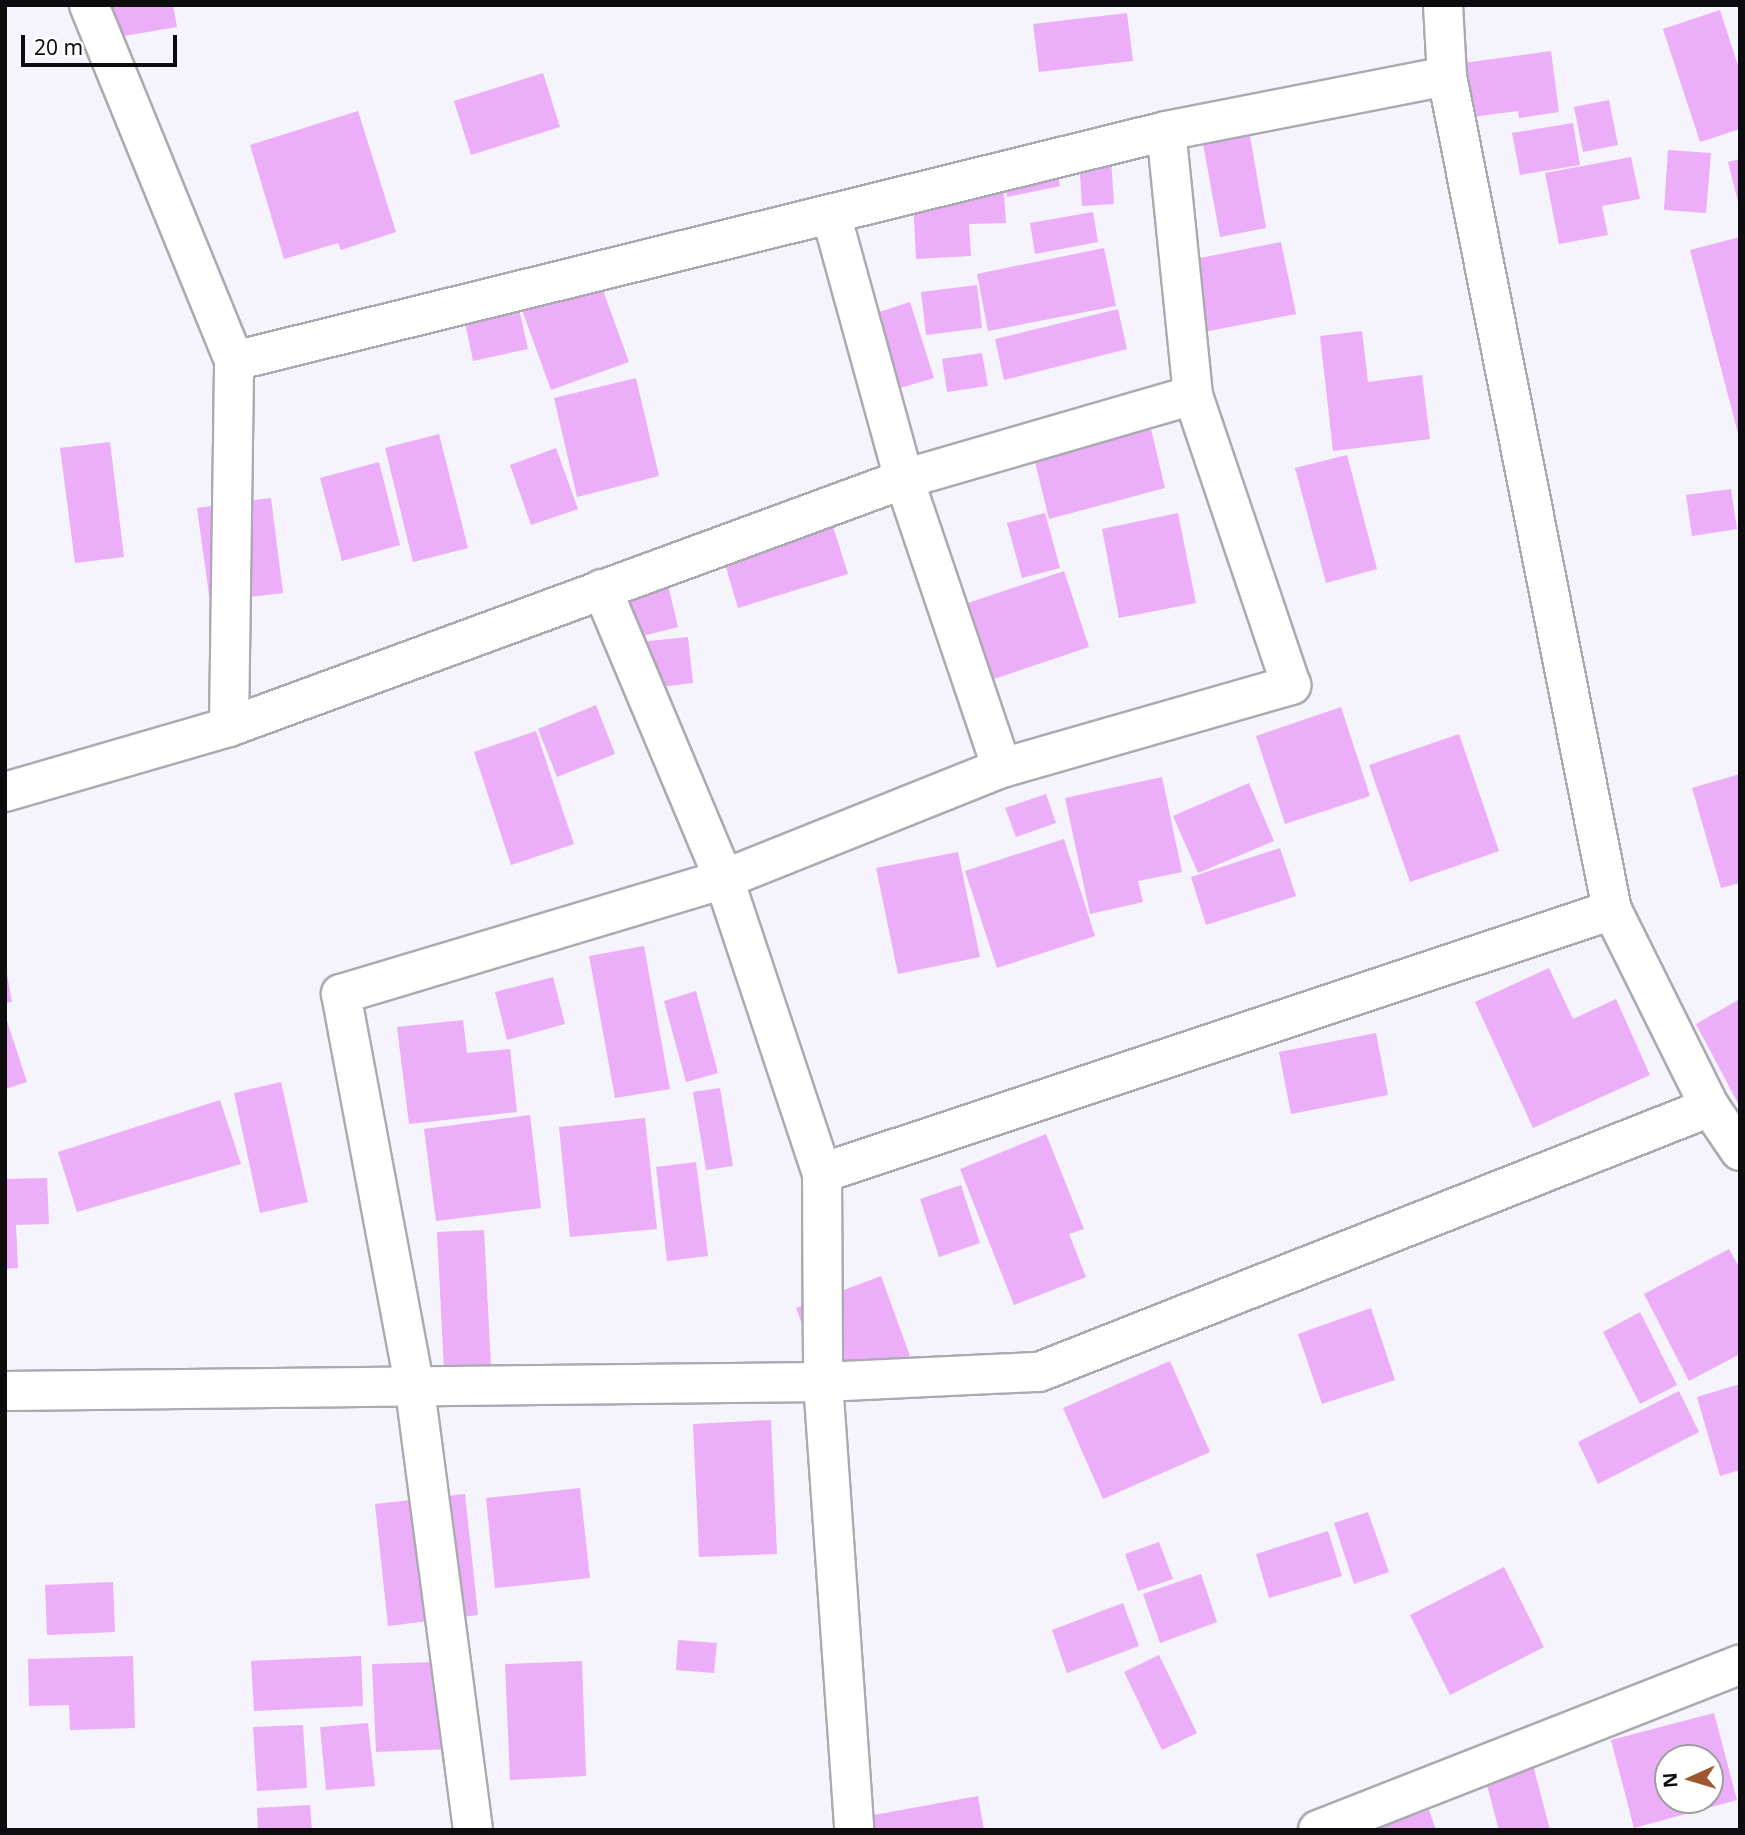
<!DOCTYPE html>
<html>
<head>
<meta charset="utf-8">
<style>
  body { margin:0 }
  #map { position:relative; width:1745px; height:1835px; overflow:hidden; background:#f5f3fb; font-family:"Noto Sans",sans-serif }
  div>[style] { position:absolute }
  .building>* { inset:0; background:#ecaef8 }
  .roads { filter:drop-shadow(2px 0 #acaab1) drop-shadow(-2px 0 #acaab1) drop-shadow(0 2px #acaab1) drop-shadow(0 -2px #acaab1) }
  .minor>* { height:38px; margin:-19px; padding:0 19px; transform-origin:19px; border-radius:19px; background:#fff }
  span { translate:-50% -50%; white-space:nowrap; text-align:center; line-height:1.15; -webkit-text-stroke:6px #fff; paint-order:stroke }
  .frame { position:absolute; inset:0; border:7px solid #0d0c0f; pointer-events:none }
  .north { position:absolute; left:1654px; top:1744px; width:70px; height:70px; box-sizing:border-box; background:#fff; border:2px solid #9e9e9f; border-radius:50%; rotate:266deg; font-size:19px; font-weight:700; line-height:28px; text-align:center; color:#0d0c0f }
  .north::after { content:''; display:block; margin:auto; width:24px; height:32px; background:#9e572e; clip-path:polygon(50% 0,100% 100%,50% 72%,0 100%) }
  .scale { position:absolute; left:21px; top:35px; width:156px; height:32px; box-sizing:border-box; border:4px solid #0d0c0f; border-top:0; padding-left:9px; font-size:21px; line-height:24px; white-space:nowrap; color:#0d0c0f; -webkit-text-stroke:5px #fff; paint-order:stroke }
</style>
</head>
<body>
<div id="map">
  <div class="building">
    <div style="clip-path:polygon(100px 5px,173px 5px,177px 27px,106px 39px)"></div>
    <div style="clip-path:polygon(1720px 10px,1740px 72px,1740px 129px,1700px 142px,1663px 29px)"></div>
    <div style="clip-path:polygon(1127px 13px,1133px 61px,1039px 72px,1033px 24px)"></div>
    <div style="clip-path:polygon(1551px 51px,1559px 112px,1519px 118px,1518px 111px,1449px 120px,1441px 66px)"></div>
    <div style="clip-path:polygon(543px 73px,560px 127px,471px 155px,454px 101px)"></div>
    <div style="clip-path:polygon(1609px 100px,1618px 145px,1583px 152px,1574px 107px)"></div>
    <div style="clip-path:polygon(358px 111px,396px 232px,341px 250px,338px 243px,284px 259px,250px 145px)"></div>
    <div style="clip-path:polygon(1247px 119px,1266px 228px,1220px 237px,1200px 127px)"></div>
    <div style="clip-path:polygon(1573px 123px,1580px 165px,1520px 175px,1512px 133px)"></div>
    <div style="clip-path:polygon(1051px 140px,1060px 186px,1007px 197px,998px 150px)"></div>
    <div style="clip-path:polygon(1668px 150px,1711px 153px,1706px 213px,1664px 210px)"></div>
    <div style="clip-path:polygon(1631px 157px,1640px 199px,1602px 206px,1608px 235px,1559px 244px,1545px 173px)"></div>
    <div style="clip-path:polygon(1111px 158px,1114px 204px,1082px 206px,1079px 160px)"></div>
    <div style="clip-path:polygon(1740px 159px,1740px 205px,1739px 205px,1728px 162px)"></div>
    <div style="clip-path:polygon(1003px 179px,1006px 223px,969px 224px,971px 256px,916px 259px,912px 182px)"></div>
    <div style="clip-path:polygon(1093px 212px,1098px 242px,1035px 254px,1030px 223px)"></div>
    <div style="clip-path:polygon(1740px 237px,1740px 437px,1739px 437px,1690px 250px)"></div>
    <div style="clip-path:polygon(1281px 242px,1296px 314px,1188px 335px,1175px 263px)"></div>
    <div style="clip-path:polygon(1104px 248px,1116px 306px,988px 331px,977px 274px)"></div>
    <div style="clip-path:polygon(597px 274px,629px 362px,551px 390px,519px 302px)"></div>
    <div style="clip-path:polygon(977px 285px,982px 328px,926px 335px,921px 292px)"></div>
    <div style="clip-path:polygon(910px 302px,934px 378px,887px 392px,864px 317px)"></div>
    <div style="clip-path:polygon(519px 309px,528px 349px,473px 361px,465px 322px)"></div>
    <div style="clip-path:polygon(1118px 309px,1127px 349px,1004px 380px,995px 339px)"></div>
    <div style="clip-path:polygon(1362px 331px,1368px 382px,1422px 375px,1430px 439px,1333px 451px,1320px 336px)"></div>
    <div style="clip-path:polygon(982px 353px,988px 386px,947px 392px,942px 359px)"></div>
    <div style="clip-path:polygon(636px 378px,659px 476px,577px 497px,554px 398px)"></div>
    <div style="clip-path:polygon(1151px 429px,1165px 488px,1049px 519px,1034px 458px)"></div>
    <div style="clip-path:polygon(439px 434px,468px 548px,413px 562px,385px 448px)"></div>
    <div style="clip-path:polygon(110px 442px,124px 557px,75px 563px,60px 448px)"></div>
    <div style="clip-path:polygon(556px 448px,578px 509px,531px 525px,510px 465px)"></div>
    <div style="clip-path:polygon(1347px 455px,1377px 569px,1326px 583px,1295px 468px)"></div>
    <div style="clip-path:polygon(379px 462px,400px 545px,342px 561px,320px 478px)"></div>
    <div style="clip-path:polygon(1731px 489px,1737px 529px,1692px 536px,1686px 495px)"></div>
    <div style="clip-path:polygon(271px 498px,283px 593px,210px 602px,197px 508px)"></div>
    <div style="clip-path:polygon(1045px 513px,1060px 568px,1022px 578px,1007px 523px)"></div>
    <div style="clip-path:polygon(1178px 513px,1196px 603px,1119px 618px,1102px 529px)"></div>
    <div style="clip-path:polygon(831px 520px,848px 574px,738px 608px,722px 554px)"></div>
    <div style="clip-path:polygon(663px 564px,678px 627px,631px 639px,615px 576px)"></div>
    <div style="clip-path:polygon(1064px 571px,1089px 647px,982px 683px,956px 607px)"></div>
    <div style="clip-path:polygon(688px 637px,693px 683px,634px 690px,629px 643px)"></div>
    <div style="clip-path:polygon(596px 705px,615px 754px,557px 777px,538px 729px)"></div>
    <div style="clip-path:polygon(1341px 707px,1370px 796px,1285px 824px,1256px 736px)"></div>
    <div style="clip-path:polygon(536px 731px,574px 844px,511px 865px,474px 752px)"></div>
    <div style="clip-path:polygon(1459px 734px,1499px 851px,1410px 882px,1369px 765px)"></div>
    <div style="clip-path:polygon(1740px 774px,1740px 883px,1721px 888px,1692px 788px)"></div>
    <div style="clip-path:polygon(1162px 777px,1182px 872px,1138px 881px,1143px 902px,1090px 914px,1065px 798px)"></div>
    <div style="clip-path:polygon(1249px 783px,1274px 841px,1198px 873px,1173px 816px)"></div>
    <div style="clip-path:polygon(1046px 794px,1056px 823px,1016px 837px,1005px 808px)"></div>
    <div style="clip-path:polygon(1064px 839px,1095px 936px,997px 968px,965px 871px)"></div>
    <div style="clip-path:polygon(1280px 848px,1296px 896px,1206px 925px,1191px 877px)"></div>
    <div style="clip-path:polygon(958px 852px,980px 957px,898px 974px,876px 868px)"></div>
    <div style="clip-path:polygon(644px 946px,670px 1089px,615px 1098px,589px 956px)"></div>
    <div style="clip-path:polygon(5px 963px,12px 1002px,5px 1003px)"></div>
    <div style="clip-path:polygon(1549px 968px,1573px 1019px,1616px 999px,1650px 1075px,1533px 1128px,1475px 1002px)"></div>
    <div style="clip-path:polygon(553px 977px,565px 1024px,507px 1040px,495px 992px)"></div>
    <div style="clip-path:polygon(696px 991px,718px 1073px,686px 1082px,664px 1001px)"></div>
    <div style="clip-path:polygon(1740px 999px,1740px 1107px,1696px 1024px)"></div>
    <div style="clip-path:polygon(5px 1015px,27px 1082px,5px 1089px)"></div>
    <div style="clip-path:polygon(463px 1020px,467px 1053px,510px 1049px,517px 1112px,409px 1124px,397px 1027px)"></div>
    <div style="clip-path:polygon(1376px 1033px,1388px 1095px,1291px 1114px,1279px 1052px)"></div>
    <div style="clip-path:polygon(281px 1082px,308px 1202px,260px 1213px,234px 1093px)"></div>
    <div style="clip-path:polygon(720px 1088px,733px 1166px,706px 1170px,693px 1092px)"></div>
    <div style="clip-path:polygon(220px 1100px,241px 1164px,77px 1212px,58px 1152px)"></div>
    <div style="clip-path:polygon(530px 1115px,541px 1208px,436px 1221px,424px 1129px)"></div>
    <div style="clip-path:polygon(645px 1118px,657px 1229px,570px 1237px,559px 1127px)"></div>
    <div style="clip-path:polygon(1046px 1134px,1084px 1229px,1069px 1234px,1086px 1277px,1014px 1305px,960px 1169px)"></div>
    <div style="clip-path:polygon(696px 1162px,708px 1256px,667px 1261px,656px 1167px)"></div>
    <div style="clip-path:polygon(47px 1178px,49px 1224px,16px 1225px,18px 1268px,5px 1269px,5px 1179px)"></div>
    <div style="clip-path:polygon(961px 1185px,980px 1243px,939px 1257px,920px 1199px)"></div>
    <div style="clip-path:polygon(484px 1230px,491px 1367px,444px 1370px,437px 1232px)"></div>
    <div style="clip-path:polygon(1729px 1249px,1740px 1269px,1740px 1354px,1689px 1381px,1644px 1294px)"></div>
    <div style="clip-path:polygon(881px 1276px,910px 1356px,826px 1388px,796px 1308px)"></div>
    <div style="clip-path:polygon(1371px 1308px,1395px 1380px,1322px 1404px,1298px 1334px)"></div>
    <div style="clip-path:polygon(1640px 1312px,1677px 1385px,1640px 1404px,1603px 1332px)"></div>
    <div style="clip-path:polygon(1170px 1361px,1210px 1452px,1103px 1499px,1063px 1408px)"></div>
    <div style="clip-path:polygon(1740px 1384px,1740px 1470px,1720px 1476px,1697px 1397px)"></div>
    <div style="clip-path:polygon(1679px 1391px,1699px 1432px,1598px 1484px,1578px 1442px)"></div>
    <div style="clip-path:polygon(771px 1420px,777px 1554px,699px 1557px,693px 1424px)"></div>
    <div style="clip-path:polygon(580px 1488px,590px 1578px,495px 1588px,486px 1498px)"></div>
    <div style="clip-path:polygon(465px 1494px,478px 1615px,388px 1626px,375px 1504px)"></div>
    <div style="clip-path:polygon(1368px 1512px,1389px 1572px,1354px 1584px,1334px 1523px)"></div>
    <div style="clip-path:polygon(1328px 1531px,1342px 1576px,1269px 1598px,1256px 1554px)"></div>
    <div style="clip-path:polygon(1159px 1542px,1173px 1579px,1138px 1591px,1125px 1554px)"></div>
    <div style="clip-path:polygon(1504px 1567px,1544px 1647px,1450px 1695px,1410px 1615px)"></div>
    <div style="clip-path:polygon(1201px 1574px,1217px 1622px,1160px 1643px,1143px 1594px)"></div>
    <div style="clip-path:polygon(113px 1582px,115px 1632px,47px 1635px,45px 1585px)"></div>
    <div style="clip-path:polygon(1123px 1603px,1139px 1646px,1067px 1673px,1052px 1630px)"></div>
    <div style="clip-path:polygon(678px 1640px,717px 1643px,714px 1673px,676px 1670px)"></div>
    <div style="clip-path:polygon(1159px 1655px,1197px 1733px,1162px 1750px,1124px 1672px)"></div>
    <div style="clip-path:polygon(133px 1656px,135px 1728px,70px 1730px,69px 1705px,29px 1706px,28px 1659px)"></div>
    <div style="clip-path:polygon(361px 1656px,363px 1706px,254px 1711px,251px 1661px)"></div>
    <div style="clip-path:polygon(472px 1661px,475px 1748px,376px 1752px,372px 1664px)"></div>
    <div style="clip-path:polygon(582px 1661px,586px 1776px,510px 1780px,505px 1664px)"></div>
    <div style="clip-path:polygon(evenodd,1714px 1713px,1737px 1800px,1634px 1828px,1611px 1740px,1714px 1713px,1668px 1758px,1710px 1758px,1710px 1800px,1668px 1800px,1668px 1758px)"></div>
    <div style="clip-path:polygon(368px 1723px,375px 1786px,326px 1790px,320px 1727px)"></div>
    <div style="clip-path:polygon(303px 1725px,307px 1788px,257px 1791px,253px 1727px)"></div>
    <div style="clip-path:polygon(1533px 1765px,1550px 1830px,1499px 1830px,1485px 1778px)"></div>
    <div style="clip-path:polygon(978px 1796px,984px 1830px,854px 1830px,852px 1819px)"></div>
    <div style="clip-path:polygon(310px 1805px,312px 1830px,258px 1830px,257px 1808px)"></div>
    <div style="clip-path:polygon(1429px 1810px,1436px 1830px,1375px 1830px,1375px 1829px)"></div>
  </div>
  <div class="roads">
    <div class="minor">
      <div style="left:89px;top:5px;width:384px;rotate:67.8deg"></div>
      <div style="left:1443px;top:5px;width:71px;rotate:86.8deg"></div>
      <div style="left:1447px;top:76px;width:850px;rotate:78.81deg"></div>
      <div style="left:1612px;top:910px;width:220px;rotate:63.6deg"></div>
      <div style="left:1710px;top:1107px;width:53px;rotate:55.7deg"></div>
      <div style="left:831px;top:214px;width:275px;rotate:74.6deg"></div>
      <div style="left:904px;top:479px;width:305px;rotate:71.3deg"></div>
      <div style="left:602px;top:589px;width:315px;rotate:67.2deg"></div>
      <div style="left:724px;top:879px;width:310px;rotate:71.6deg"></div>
      <div style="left:822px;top:1173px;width:209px;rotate:89.7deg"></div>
      <div style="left:823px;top:1382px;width:449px;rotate:86deg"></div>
      <div style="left:229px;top:727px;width:366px;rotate:-89.2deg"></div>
      <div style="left:234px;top:361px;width:960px;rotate:-13.86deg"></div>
      <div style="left:1166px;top:131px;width:286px;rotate:-11.1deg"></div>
      <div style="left:5px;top:792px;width:233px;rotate:-16.2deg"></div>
      <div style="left:229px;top:727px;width:719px;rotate:-20.17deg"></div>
      <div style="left:904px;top:479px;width:301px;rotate:-16.2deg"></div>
      <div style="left:822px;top:1173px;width:833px;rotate:-18.41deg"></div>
      <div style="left:5px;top:1391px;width:818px;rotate:-0.63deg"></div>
      <div style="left:823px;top:1382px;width:216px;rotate:-2.7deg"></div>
      <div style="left:1039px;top:1372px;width:721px;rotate:-21.55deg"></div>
      <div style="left:473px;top:1830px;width:445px;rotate:-97.5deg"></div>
      <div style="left:415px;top:1389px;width:402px;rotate:-100.6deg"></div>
      <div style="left:341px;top:994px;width:400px;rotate:-16.7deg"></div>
      <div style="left:724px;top:879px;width:299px;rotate:-21.8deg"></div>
      <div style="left:1002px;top:768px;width:301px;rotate:-16deg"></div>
      <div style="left:1291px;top:685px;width:306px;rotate:-108.7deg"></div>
      <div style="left:1193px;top:395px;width:265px;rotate:-95.8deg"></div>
      <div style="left:1318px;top:1830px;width:453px;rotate:-21.4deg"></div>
    </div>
  </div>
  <div class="frame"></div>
  <div class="north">N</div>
  <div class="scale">20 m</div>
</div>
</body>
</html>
